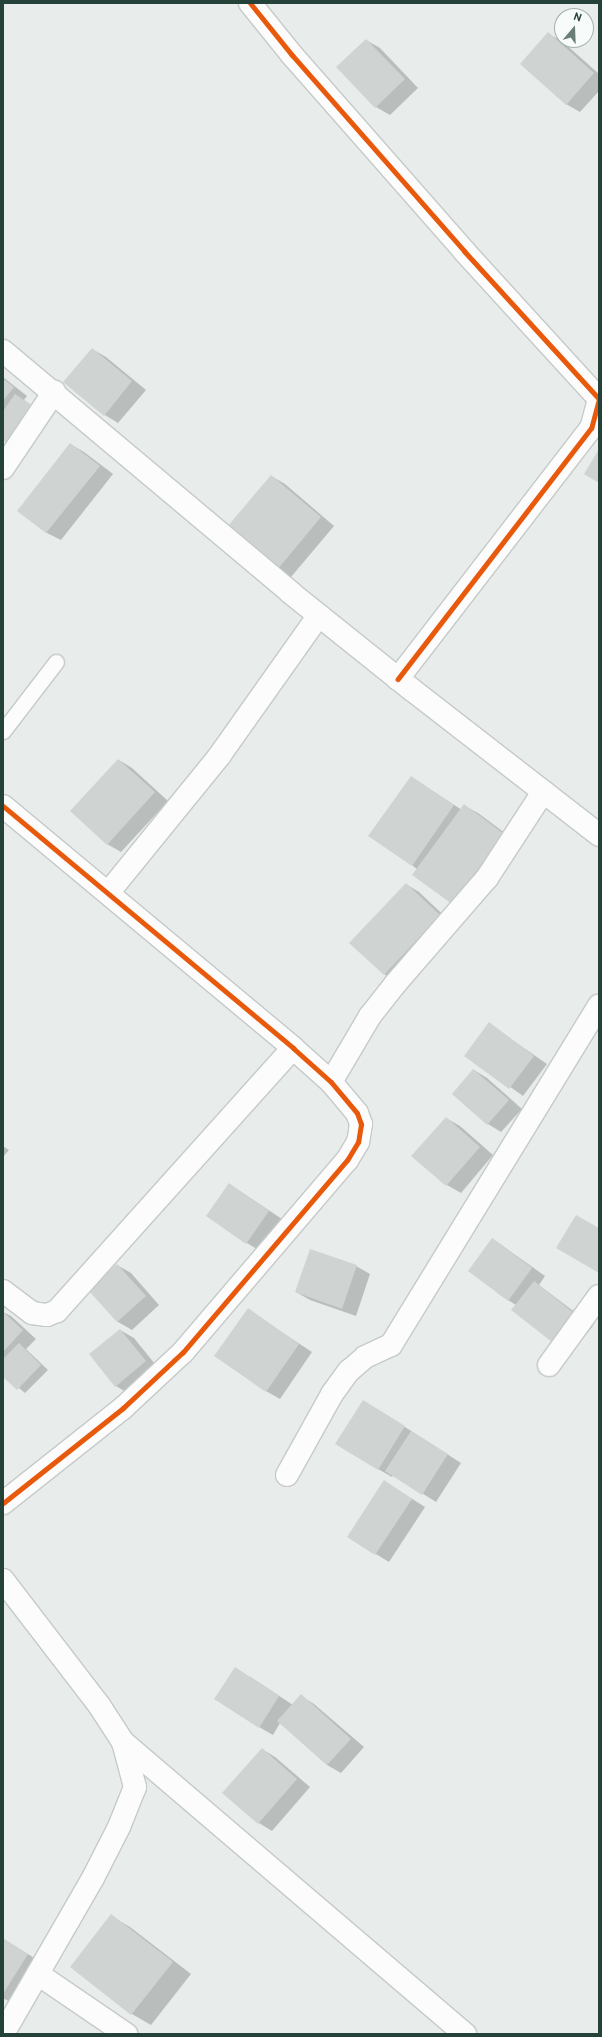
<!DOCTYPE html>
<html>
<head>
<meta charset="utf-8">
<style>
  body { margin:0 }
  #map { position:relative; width:602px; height:2037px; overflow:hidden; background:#e8edeb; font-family:Overpass,sans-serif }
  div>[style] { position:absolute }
  .shadow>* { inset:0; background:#0003 }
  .building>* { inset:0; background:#cfd4d2 }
  .roads { filter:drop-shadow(1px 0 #c5cac8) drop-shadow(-1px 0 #c5cac8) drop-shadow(0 1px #c5cac8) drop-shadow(0 -1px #c5cac8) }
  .service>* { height:15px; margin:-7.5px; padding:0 7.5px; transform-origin:7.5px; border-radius:7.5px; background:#fcfcfc }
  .minor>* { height:22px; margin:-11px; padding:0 11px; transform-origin:11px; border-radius:11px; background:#fcfcfc }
  .tertiary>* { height:22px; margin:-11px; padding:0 11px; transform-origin:11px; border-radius:11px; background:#fcfcfc }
  .cycleway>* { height:5px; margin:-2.5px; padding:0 2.5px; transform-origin:2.5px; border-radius:2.5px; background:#e8590c }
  span { translate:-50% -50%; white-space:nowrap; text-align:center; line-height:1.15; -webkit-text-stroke:4px #f7fbf9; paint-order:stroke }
  .frame { position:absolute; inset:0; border:4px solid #24423a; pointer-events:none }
  .north { position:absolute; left:554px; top:8px; width:40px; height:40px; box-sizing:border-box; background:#f7fbf9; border:1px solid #a3b1ad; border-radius:50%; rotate:19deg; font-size:11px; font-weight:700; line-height:16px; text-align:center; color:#24423a }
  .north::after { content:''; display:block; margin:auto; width:14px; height:18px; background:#697e78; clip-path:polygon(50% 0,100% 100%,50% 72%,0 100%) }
</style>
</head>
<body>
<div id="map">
  <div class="shadow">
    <div style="clip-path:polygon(548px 34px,562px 41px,599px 74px,599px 91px,580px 112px,566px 104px)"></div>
    <div style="clip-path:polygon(366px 40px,380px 48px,418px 88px,390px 115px,376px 107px)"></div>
    <div style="clip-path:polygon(92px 349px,106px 357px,146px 390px,118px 423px,105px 415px)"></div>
    <div style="clip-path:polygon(3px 377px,27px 396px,24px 400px,42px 413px,3px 439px)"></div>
    <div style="clip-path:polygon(70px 444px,84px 452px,113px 474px,61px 540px,47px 533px,18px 511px)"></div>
    <div style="clip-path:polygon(271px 476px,285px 484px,334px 526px,291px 577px,278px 569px)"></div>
    <div style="clip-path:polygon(119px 760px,132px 768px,168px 801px,121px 852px,107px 844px)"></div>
    <div style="clip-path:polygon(411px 777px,462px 810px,465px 806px,478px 813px,517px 842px,466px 911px,412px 865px)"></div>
    <div style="clip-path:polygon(406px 884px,419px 892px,453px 924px,398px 982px,384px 974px)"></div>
    <div style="clip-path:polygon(489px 1024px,547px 1064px,523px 1096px,466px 1055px)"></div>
    <div style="clip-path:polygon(474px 1070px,487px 1078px,522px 1109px,501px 1132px,488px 1124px,453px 1094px)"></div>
    <div style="clip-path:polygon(446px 1118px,460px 1126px,493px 1155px,461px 1193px,447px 1185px,413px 1156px)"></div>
    <div style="clip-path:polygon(3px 1146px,9px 1150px,3px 1157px)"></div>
    <div style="clip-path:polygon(229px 1184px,282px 1219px,260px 1251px,247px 1243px)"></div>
    <div style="clip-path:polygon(493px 1239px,545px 1276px,539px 1285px,593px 1326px,571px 1353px,557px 1346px,516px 1305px,508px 1300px)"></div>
    <div style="clip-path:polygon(117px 1265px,131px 1273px,159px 1305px,132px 1330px,118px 1322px,89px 1290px)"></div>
    <div style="clip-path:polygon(356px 1266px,370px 1274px,356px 1316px,310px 1300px,296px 1292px)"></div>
    <div style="clip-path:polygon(248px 1310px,312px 1352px,280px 1399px,266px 1391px)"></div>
    <div style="clip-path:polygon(3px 1312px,11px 1316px,36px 1339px,26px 1349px,48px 1370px,25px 1393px,3px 1375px)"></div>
    <div style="clip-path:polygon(120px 1330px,134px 1338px,159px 1369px,129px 1394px,116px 1386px)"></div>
    <div style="clip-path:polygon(377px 1409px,461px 1463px,436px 1502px,393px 1475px,392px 1477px,378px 1469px)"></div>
    <div style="clip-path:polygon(398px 1490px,425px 1507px,389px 1562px,348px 1537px)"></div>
    <div style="clip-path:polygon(249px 1676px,293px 1705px,301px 1696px,314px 1704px,364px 1747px,341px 1773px,327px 1765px,280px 1723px,273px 1735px,259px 1727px)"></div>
    <div style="clip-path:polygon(262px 1749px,275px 1757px,310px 1787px,272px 1831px,259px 1823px,224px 1792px)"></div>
    <div style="clip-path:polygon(111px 1916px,130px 1927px,191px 1974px,151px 2025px,132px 2014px,71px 1967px)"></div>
    <div style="clip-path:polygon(3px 1939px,41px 1962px,15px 2005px,3px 1998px)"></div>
  </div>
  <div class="building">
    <div style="clip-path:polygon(548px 32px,594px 73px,566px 105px,520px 64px)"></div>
    <div style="clip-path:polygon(366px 39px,405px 79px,375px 108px,336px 67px)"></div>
    <div style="clip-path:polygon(92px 348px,132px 381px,104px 416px,63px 382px)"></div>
    <div style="clip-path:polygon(3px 379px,14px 387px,3px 401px)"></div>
    <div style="clip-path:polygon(15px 394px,36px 408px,10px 445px,3px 440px,3px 411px)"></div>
    <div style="clip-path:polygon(70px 443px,100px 466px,46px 533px,17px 511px)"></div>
    <div style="clip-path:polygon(599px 449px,599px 483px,584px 474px)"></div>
    <div style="clip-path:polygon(271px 475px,321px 517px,277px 570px,227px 527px)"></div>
    <div style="clip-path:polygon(118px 759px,155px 792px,107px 845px,70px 811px)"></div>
    <div style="clip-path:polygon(411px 776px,454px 805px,412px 866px,368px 836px)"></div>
    <div style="clip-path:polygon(464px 804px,504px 834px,452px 904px,412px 875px)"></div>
    <div style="clip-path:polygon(406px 883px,440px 915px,384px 975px,349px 943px)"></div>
    <div style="clip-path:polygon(489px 1022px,534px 1056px,509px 1089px,464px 1056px)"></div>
    <div style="clip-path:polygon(473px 1069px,509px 1100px,487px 1125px,452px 1094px)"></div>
    <div style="clip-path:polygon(446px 1117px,480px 1147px,446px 1186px,411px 1156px)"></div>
    <div style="clip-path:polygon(229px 1183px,269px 1211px,246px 1244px,206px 1216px)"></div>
    <div style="clip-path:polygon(576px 1215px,599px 1228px,599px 1273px,556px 1248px)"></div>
    <div style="clip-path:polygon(492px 1238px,532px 1268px,508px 1301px,468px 1271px)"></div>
    <div style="clip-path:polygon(310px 1249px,357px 1265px,342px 1309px,295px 1292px)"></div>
    <div style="clip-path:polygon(117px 1264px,146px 1296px,117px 1322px,88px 1290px)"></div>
    <div style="clip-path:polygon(534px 1281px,580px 1318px,557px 1346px,511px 1310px)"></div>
    <div style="clip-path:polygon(248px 1308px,299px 1344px,266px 1392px,214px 1356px)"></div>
    <div style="clip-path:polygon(3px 1312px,23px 1330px,3px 1352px)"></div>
    <div style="clip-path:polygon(120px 1329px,146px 1361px,115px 1387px,89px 1354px)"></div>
    <div style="clip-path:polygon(19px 1343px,41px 1365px,17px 1390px,3px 1377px,3px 1359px)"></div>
    <div style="clip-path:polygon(363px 1400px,405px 1426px,378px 1470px,335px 1444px)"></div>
    <div style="clip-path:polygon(411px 1431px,448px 1454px,422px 1495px,385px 1471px)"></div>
    <div style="clip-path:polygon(384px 1480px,412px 1499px,375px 1555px,347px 1537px)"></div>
    <div style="clip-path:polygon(235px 1667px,279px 1696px,259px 1728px,214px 1699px)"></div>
    <div style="clip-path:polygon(301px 1694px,351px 1739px,327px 1765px,277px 1721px)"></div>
    <div style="clip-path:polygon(262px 1748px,297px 1779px,258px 1824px,222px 1793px)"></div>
    <div style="clip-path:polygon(111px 1914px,173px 1962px,131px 2015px,70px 1967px)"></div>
    <div style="clip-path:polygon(3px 1938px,28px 1954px,3px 1994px)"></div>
  </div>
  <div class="roads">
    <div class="service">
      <div style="left:3px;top:731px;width:87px;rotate:-52.5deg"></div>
    </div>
    <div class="minor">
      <div style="left:250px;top:3px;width:67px;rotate:51.1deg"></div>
      <div style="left:292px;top:55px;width:261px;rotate:48.7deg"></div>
      <div style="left:464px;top:251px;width:200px;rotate:47.6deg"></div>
      <div style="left:599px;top:399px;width:30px;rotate:105deg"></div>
      <div style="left:591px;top:428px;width:317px;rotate:127.6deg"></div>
      <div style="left:3px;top:468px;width:92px;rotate:-56.1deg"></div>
      <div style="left:3px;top:806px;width:378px;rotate:39.8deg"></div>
      <div style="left:293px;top:1048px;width:51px;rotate:41.8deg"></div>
      <div style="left:331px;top:1082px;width:40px;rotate:50deg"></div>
      <div style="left:357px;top:1113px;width:12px;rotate:70deg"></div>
      <div style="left:361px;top:1124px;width:18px;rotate:99deg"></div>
      <div style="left:358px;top:1142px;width:21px;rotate:121deg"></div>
      <div style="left:347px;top:1160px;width:253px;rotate:130.5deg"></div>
      <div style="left:183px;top:1352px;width:82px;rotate:137deg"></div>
      <div style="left:123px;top:1408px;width:153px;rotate:141.6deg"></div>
      <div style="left:108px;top:893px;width:178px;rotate:-50.9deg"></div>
      <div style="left:220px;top:755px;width:171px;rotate:-54.7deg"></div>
      <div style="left:331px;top:1082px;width:77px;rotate:-59.4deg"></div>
      <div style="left:370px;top:1016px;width:42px;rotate:-51.8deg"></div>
      <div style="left:396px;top:983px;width:139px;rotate:-49.1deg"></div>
      <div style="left:487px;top:878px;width:103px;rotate:-56.9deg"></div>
      <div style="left:3px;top:1291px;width:36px;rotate:37deg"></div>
      <div style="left:32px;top:1313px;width:15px;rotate:8deg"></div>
      <div style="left:47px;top:1315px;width:11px;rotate:-22deg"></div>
      <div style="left:57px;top:1311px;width:353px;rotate:-48.1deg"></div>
      <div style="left:549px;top:1365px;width:85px;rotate:-54.1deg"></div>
      <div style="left:287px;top:1475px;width:93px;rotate:-60.9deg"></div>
      <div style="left:332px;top:1394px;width:29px;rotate:-54deg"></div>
      <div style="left:349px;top:1371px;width:21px;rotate:-41deg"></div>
      <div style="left:365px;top:1357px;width:29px;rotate:-25deg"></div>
      <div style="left:391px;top:1345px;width:398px;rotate:-58.5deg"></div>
      <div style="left:123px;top:1742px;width:450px;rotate:40.5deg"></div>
      <div style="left:38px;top:1974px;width:107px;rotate:34.3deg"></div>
    </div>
    <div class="tertiary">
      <div style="left:3px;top:351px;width:376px;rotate:40deg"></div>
      <div style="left:291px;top:593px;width:154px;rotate:38.7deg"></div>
      <div style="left:411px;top:689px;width:238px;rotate:37.8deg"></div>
      <div style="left:3px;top:1580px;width:158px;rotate:52.5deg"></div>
      <div style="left:99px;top:1705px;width:44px;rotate:57deg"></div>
      <div style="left:123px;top:1742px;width:47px;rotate:75.1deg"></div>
      <div style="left:135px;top:1787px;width:43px;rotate:111.8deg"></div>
      <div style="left:119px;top:1827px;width:57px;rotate:117deg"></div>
      <div style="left:93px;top:1878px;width:180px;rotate:120deg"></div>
    </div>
  </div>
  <div class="cycleway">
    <div style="left:250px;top:3px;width:67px;rotate:51.1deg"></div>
    <div style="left:292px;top:55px;width:261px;rotate:48.7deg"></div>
    <div style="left:464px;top:251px;width:200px;rotate:47.6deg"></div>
    <div style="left:599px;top:399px;width:30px;rotate:105deg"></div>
    <div style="left:591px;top:428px;width:317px;rotate:127.6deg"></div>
    <div style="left:3px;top:806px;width:378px;rotate:39.8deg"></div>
    <div style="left:293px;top:1048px;width:51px;rotate:41.8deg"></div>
    <div style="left:331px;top:1082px;width:40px;rotate:50deg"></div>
    <div style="left:357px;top:1113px;width:12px;rotate:70deg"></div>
    <div style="left:361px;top:1124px;width:18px;rotate:99deg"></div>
    <div style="left:358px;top:1142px;width:21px;rotate:121deg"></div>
    <div style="left:347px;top:1160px;width:253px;rotate:130.5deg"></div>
    <div style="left:183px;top:1352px;width:82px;rotate:137deg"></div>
    <div style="left:123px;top:1408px;width:153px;rotate:141.6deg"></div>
  </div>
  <div class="frame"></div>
  <div class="north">N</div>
</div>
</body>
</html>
